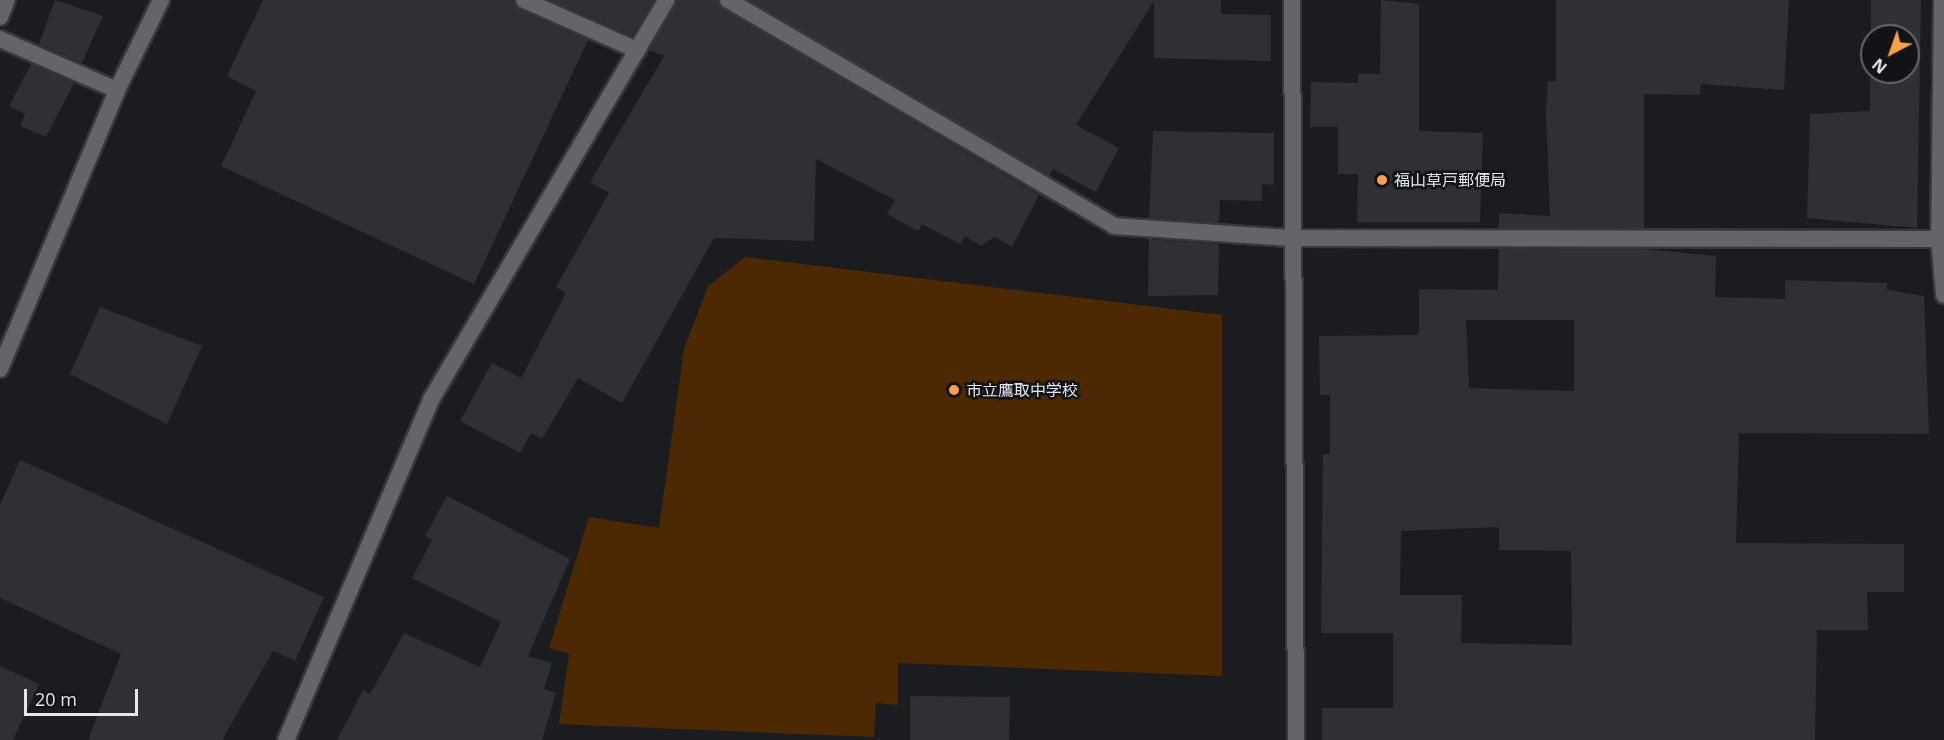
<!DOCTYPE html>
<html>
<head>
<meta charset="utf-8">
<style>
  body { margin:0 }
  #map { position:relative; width:1944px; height:740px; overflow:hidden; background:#1b1c20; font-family:"Open Sans","Noto Sans JP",sans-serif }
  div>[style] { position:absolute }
  .green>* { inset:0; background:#4c2902 }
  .building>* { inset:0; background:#2f3035 }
  .roads { filter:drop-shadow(2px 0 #37383b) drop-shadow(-2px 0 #37383b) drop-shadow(0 2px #37383b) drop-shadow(0 -2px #37383b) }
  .minor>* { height:16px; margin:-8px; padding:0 8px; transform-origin:8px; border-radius:8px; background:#646469 }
  .tertiary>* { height:16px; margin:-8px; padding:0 8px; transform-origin:8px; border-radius:8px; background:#646469 }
  .dots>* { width:16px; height:16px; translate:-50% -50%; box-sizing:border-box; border:3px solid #121317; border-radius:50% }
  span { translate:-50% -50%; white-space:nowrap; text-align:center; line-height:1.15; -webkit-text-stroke:5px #121317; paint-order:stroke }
  .poi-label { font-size:16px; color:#e5e6e9 }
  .left { translate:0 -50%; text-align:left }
  .north { position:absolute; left:1860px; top:24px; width:60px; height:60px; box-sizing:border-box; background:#121317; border:2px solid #66676b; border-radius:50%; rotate:221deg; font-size:16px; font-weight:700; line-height:24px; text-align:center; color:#e5e6e9 }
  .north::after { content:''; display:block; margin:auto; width:21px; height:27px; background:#f9a04c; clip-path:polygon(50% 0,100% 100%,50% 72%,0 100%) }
  .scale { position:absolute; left:24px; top:689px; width:114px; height:27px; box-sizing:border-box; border:3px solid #e5e6e9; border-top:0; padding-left:8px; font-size:18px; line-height:21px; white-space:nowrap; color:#e5e6e9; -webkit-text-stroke:4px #121317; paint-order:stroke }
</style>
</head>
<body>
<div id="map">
  <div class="green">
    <div style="clip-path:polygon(745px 257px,1222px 315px,1222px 676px,898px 663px,898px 705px,876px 703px,874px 737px,559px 724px,569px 654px,549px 648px,589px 517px,659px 528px,684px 349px,708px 286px)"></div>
  </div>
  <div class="building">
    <div style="clip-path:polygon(55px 0,103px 16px,82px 63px,39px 44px)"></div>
    <div style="clip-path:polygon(263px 0,514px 0,520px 10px,588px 40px,474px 284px,221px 166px,256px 91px,227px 76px)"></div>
    <div style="clip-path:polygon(550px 0,654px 0,632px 36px)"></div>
    <div style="clip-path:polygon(676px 0,718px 0,723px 9px,1039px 195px,1012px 247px,994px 237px,981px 246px,965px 236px,960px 244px,922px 224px,918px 231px,887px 214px,895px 200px,816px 159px,814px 241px,714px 238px,622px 403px,578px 378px,542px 439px,531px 433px,520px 453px,460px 421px,492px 363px,521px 378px,566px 293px,556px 287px,609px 193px,590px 182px,664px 56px,649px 50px)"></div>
    <div style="clip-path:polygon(749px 0,1221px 0,1221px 14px,1271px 15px,1271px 61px,1154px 58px,1154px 1px,1076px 125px,1119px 148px,1096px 192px,1053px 169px,1049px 176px)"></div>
    <div style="clip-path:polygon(1381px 0,1419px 4px,1419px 131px,1483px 133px,1480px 222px,1357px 222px,1358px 174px,1338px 174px,1338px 127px,1310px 127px,1311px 82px,1358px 83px,1358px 74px,1380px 74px)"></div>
    <div style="clip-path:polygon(1556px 0,1789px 0,1784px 90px,1701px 84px,1700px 95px,1644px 94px,1644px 228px,1499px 228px,1499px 213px,1550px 216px,1546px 112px,1548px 81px,1556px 81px)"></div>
    <div style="clip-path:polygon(evenodd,1871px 0,1921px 0,1917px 228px,1807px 218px,1810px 114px,1870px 111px,1871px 0,1872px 36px,1908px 36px,1908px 72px,1872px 72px,1872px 36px)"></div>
    <div style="clip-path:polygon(31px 64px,74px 83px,46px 137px,20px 126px,25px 114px,9px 106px)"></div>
    <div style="clip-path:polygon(1153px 131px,1274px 133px,1274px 185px,1262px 184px,1262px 201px,1220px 200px,1219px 223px,1149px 218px)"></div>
    <div style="clip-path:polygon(1149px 239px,1219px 244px,1218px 295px,1148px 296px)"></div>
    <div style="clip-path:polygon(evenodd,1499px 249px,1644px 249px,1716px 256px,1715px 297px,1785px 299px,1785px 280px,1887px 283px,1887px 290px,1924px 296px,1929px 434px,1739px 433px,1736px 543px,1904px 544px,1904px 592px,1867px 592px,1868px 630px,1817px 630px,1815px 740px,1322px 740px,1322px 708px,1393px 708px,1393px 633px,1321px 633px,1323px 454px,1330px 454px,1330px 395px,1320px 395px,1319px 336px,1419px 335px,1419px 289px,1498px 290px,1499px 249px,1466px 320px,1574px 320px,1574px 391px,1469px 388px,1466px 320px,1499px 249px,1499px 527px,1499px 550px,1571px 551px,1572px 645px,1461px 643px,1462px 595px,1400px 595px,1401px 531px,1499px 527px)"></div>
    <div style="clip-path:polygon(100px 307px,202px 346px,167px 424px,70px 374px)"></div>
    <div style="clip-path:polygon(20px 460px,324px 597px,295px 661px,273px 651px,222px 740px,88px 740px,121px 654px,0 598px,0 505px)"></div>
    <div style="clip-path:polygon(447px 496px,570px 559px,528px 656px,552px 663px,544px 689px,556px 693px,542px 740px,337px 740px,363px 690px,370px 694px,404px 633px,480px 667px,501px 622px,412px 578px,432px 540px,425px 536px)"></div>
    <div style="clip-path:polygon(0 666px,39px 684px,13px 740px,0 740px)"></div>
    <div style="clip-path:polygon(910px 696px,1010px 697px,1009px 740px,910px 740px)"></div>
  </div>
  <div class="roads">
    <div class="minor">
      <div style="left:524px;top:0;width:124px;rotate:23.9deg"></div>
      <div style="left:728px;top:0;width:447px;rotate:30.3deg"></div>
      <div style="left:1114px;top:226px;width:176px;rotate:3.9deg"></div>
      <div style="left:1290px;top:238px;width:649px;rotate:0.09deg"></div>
      <div style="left:1292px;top:0;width:740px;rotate:89.69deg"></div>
      <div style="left:1942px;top:0;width:239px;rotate:90.7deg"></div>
      <div style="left:1939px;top:239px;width:56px;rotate:84.9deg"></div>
      <div style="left:0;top:39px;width:128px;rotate:23.6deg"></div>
      <div style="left:0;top:369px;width:303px;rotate:-67.2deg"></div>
      <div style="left:117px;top:90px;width:100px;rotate:-63.9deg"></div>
      <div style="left:286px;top:740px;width:372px;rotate:-66.9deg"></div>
      <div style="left:432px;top:398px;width:462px;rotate:-59.5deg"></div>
    </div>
    <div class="tertiary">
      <div style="left:0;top:17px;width:18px;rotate:-68deg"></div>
    </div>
  </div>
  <div class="dots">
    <div style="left:1382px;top:180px;background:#f9a04c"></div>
    <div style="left:954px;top:390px;background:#f9a04c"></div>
  </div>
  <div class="poi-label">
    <span class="left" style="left:1394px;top:180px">福山草戸郵便局</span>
    <span class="left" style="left:966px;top:390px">市立鷹取中学校</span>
  </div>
  <div class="north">N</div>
  <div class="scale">20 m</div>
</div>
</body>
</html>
